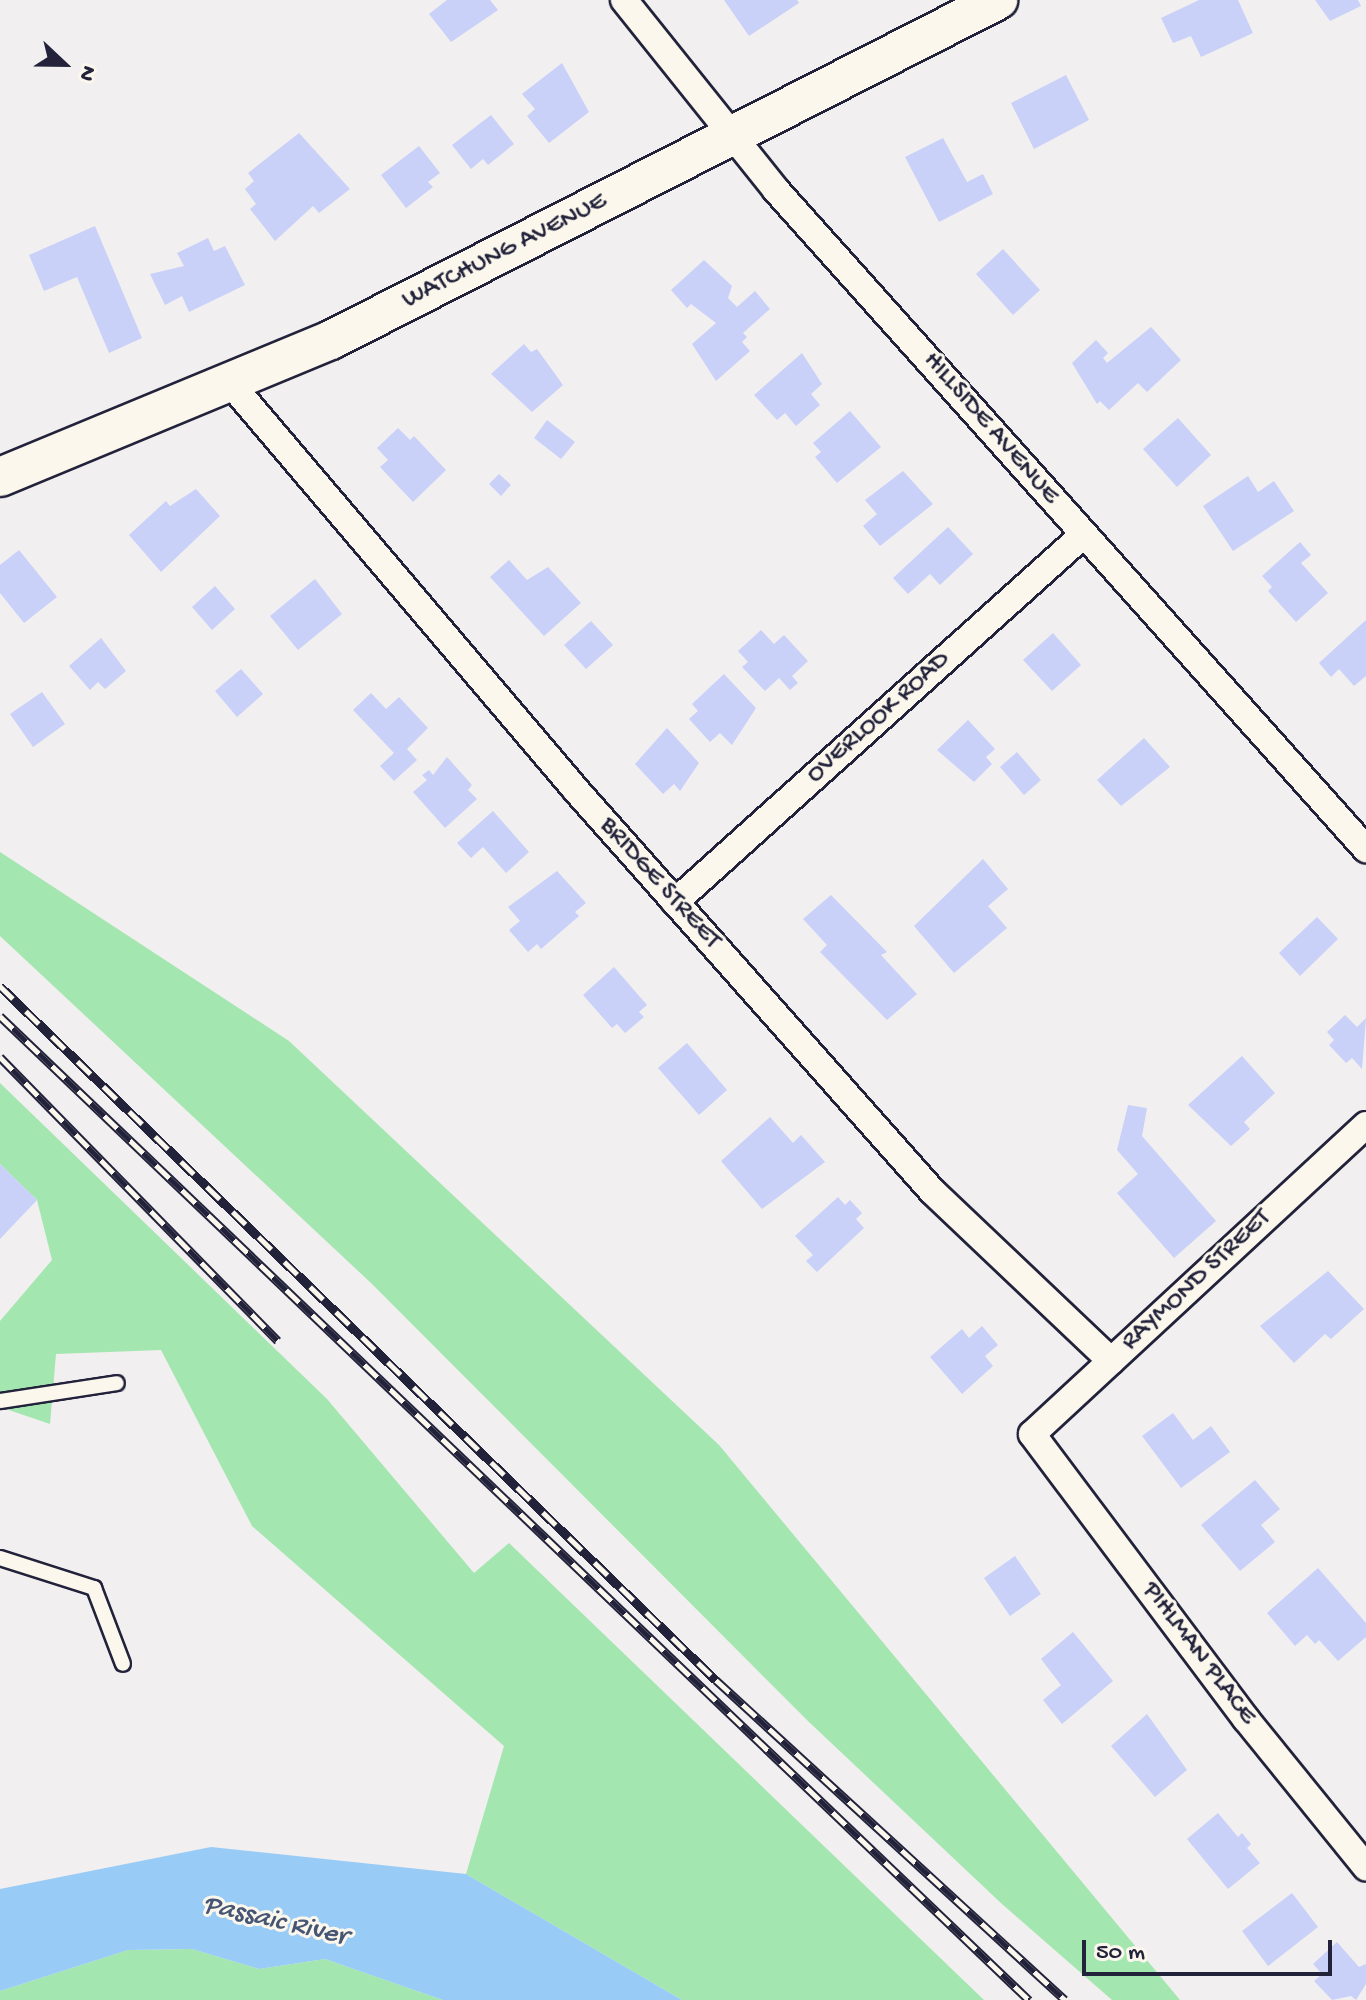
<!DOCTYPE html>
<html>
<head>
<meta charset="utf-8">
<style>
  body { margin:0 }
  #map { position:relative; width:1366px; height:2000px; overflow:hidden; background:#f1efef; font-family:"Gochi Hand",sans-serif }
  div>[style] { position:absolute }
  .green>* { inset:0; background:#a4e6b0 }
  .water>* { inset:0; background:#98cbf5 }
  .building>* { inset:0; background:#c9d1f9 }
  .roads { filter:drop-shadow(2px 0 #22223b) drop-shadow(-2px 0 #22223b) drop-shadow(0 2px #22223b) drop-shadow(0 -2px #22223b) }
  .service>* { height:14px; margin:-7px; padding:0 7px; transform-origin:7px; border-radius:7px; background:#fbf7ec }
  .minor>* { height:26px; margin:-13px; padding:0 13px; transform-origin:13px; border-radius:13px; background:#fbf7ec }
  .secondary>* { height:38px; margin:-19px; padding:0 19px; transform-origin:19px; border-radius:19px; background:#fbf7ec }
  .rail>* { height:9px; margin-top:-4.5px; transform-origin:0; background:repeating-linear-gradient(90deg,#fbf7ec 0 18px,#22223b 0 36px); box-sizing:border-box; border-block:2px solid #22223b }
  span { translate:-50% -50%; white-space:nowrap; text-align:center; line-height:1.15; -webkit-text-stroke:6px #fbf7ec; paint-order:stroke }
  .street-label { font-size:26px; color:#22223b }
  .water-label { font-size:28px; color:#455573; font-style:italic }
  .north { position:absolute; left:24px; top:24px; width:80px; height:80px; -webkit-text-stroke:6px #fbf7ec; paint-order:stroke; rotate:112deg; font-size:22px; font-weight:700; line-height:32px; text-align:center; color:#22223b }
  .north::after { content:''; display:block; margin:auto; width:28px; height:36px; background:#22223b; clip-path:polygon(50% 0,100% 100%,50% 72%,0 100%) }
  .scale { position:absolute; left:1082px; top:1940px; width:250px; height:36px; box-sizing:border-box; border:4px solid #22223b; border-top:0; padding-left:10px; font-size:24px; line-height:28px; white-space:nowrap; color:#22223b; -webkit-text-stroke:6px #fbf7ec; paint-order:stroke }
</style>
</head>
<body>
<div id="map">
  <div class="green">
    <div style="clip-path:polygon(0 852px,289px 1041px,719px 1445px,1180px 2000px,1112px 2000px,1002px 1904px,809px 1722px,371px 1283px,0 936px)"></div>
    <div style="clip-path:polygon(0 1083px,327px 1399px,474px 1573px,509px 1543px,984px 2000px,682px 2000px,466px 1874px,504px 1746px,252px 1526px,161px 1350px,56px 1354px,50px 1424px,0 1407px,0 1321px,52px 1260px,37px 1200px,0 1164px)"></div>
    <div style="clip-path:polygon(192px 1949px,259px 1969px,325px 1959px,443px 2000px,0 2000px,0 1991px,128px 1950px)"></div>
  </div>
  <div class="water">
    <div style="clip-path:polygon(211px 1847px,466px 1874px,682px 2000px,443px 2000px,325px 1959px,259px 1969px,192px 1949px,128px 1950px,0 1991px,0 1889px)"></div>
  </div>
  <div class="building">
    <div style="clip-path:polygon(447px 0,490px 0,498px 10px,451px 42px,429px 14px)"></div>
    <div style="clip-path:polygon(724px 0,797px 0,799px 3px,749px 36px)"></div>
    <div style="clip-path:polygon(1199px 0,1238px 0,1253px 33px,1201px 57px,1191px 36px,1173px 43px,1161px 18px)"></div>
    <div style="clip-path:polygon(1315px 0,1358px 0,1361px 6px,1330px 21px)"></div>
    <div style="clip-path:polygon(562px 63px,589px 112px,549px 143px,527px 116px,535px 109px,522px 94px)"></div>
    <div style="clip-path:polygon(1066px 75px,1089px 120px,1034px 149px,1011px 103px)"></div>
    <div style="clip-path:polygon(491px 115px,514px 144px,488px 165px,483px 159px,471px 169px,452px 145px)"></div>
    <div style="clip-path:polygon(299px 133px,350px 189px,319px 213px,313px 206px,275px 241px,250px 209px,256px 204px,245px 189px,254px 181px,248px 173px)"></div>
    <div style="clip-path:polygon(943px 138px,967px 182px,983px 174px,993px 194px,939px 222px,905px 157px)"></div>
    <div style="clip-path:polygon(419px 146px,440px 173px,428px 182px,433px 187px,406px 208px,381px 175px)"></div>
    <div style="clip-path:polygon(95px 226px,142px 338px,109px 353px,77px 277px,44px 291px,29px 255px)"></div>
    <div style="clip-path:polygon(208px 238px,214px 251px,225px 246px,245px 285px,189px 312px,182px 296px,165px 305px,150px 274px,184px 266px,177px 253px)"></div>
    <div style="clip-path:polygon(1003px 249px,1040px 290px,1013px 315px,976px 274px)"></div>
    <div style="clip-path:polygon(704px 260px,732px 286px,728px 298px,737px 307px,755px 291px,770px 309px,743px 333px,747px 337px,742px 342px,750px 351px,716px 381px,692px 344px,716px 323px,691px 304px,687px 308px,671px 290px)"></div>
    <div style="clip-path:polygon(1151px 327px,1181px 360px,1147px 392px,1138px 383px,1109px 410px,1100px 401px,1097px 404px,1072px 363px,1096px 340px,1108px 353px,1103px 358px,1107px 363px)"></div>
    <div style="clip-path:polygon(524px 344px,531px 352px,537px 349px,563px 385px,532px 412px,491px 374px)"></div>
    <div style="clip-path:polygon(802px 353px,822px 384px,811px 394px,820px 405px,796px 426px,785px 413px,777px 420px,754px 395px)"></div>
    <div style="clip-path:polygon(850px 411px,881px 447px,837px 483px,815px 457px,821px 452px,813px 443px)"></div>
    <div style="clip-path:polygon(1178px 418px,1211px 455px,1177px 487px,1143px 449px)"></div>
    <div style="clip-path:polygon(547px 420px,575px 442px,561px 459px,534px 438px)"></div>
    <div style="clip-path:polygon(398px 428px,410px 440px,414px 436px,446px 470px,413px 502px,380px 467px,388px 460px,377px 448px)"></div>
    <div style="clip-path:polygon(903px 471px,933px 504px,880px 546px,863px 526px,877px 514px,865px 500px)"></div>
    <div style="clip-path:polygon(499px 474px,511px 485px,501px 496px,489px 484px)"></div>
    <div style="clip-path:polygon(1248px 476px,1258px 492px,1274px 481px,1294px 511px,1233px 551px,1203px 506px)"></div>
    <div style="clip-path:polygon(196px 489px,220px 516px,161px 572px,129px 535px,166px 501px,170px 506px)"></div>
    <div style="clip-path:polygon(948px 527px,973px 554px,940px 585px,930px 574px,908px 594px,893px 578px)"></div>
    <div style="clip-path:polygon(1300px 542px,1311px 555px,1301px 563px,1328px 593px,1296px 622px,1268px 591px,1272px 587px,1262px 576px)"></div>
    <div style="clip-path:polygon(19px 550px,57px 597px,24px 623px,0 593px,0 565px)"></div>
    <div style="clip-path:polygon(509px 560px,527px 580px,548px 567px,581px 603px,544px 636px,490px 577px)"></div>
    <div style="clip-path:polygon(315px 579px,342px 614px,298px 650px,270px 616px)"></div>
    <div style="clip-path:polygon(215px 586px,235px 609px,212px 630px,192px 607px)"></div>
    <div style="clip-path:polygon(1366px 620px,1366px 676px,1354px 686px,1339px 669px,1331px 677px,1319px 663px)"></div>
    <div style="clip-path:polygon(591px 621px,613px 645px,586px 669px,564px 645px)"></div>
    <div style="clip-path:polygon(761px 630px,774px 644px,784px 635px,808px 661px,792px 676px,798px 683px,790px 690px,779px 678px,765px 691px,742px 667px,748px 662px,738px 651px)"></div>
    <div style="clip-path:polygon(1053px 633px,1081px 665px,1052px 691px,1023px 660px)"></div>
    <div style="clip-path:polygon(101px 638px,126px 671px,105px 689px,98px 682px,90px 690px,69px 666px)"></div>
    <div style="clip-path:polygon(241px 669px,263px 694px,237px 717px,215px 691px)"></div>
    <div style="clip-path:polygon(724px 674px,756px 708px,732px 745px,720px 733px,710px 742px,689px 719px,698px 711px,692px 704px)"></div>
    <div style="clip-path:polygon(42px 692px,65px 724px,33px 747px,10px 714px)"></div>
    <div style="clip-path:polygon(371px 693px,386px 709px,399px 697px,428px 728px,407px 749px,417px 760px,394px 781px,380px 766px,394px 753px,353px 710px)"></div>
    <div style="clip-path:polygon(968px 720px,995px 749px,986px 757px,992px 764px,974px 782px,937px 750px)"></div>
    <div style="clip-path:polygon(667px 728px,699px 763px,680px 791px,674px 784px,663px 794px,635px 764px)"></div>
    <div style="clip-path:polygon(1144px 738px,1170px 767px,1121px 806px,1097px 780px)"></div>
    <div style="clip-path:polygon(1017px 752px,1041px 780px,1024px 795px,1000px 767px)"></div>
    <div style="clip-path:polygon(447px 757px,472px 785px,468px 790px,477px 799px,445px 828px,413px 792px,427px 780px,422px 775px,429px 770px,433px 775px)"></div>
    <div style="clip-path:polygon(493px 811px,529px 852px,506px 873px,483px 847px,471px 858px,457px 843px)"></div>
    <div style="clip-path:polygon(983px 859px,1008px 889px,988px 906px,1007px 928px,954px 973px,914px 926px)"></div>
    <div style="clip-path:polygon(557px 871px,586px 903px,575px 912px,579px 916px,541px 949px,537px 944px,528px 952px,509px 930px,520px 921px,508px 907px)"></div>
    <div style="clip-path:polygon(831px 895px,887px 952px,881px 955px,917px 994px,887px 1020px,820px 952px,827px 945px,803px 919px)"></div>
    <div style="clip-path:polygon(1317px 917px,1338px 939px,1300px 976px,1279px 953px)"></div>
    <div style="clip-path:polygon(614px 967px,647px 1005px,639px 1012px,644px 1017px,625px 1033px,617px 1024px,612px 1028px,583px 995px)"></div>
    <div style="clip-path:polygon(1345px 1015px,1357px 1027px,1366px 1018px,1362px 1069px,1352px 1058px,1346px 1063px,1329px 1045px,1334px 1040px,1327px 1032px)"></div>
    <div style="clip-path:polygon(687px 1043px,727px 1090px,699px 1115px,658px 1068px)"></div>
    <div style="clip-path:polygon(1242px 1056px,1275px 1093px,1244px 1122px,1250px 1129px,1231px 1146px,1188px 1105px)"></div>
    <div style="clip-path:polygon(1128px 1105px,1147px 1108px,1142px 1136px,1216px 1221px,1174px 1258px,1117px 1193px,1138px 1174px,1117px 1150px)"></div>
    <div style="clip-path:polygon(770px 1117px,793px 1143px,801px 1135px,825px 1162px,762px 1209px,721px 1161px)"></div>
    <div style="clip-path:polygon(0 1164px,37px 1200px,0 1239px)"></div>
    <div style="clip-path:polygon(838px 1197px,845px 1205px,850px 1200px,862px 1213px,856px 1219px,864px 1228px,817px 1272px,806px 1261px,813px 1255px,795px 1236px)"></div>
    <div style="clip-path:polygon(1328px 1271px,1364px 1309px,1331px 1339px,1325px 1334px,1294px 1363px,1260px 1326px)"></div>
    <div style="clip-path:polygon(982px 1326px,998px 1345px,985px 1356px,993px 1366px,962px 1394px,930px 1357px,962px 1329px,969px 1338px)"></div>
    <div style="clip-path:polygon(1173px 1413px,1193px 1440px,1211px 1426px,1230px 1452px,1181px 1488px,1142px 1436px)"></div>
    <div style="clip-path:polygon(1255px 1480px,1280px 1509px,1261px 1525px,1275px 1542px,1240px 1571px,1201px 1525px)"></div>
    <div style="clip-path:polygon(1015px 1556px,1041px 1594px,1010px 1616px,984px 1578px)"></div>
    <div style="clip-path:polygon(1318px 1568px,1366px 1623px,1366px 1637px,1338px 1661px,1319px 1640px,1315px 1644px,1307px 1635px,1295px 1646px,1267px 1613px)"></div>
    <div style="clip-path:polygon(1073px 1632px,1113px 1681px,1062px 1724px,1043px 1700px,1061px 1685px,1041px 1659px)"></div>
    <div style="clip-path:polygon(1147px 1714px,1187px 1770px,1155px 1797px,1111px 1746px)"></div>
    <div style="clip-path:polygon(1218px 1813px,1238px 1837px,1242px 1833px,1251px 1844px,1247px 1848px,1260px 1863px,1228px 1889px,1187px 1839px)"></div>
    <div style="clip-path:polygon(1292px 1893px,1318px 1927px,1268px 1966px,1242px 1931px)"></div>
    <div style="clip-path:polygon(1337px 1942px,1359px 1967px,1366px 1964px,1366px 1984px,1356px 2000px,1351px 1996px,1332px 2000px,1314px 1981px,1322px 1974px,1313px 1964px)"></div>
  </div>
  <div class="roads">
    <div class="service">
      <div style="left:0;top:1401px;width:118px;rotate:-8.7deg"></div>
      <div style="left:0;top:1558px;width:99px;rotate:17.7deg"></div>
      <div style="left:94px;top:1588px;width:81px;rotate:69.1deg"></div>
    </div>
    <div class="minor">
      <div style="left:624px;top:0;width:243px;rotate:51.3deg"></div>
      <div style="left:776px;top:190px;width:885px;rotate:48.16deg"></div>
      <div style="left:231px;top:384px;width:533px;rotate:49.64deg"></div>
      <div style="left:576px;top:790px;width:536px;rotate:48.4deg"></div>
      <div style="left:932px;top:1191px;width:247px;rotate:43.5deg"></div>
      <div style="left:675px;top:902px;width:549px;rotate:-41.97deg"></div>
      <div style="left:1366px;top:1125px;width:455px;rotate:137.2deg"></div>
      <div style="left:1032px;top:1434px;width:356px;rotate:53.1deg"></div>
      <div style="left:1246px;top:1719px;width:191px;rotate:51deg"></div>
    </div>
    <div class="secondary">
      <div style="left:0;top:477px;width:358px;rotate:-22.5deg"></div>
      <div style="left:331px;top:340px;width:749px;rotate:-27.01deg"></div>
    </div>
  </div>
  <div class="rail">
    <div style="left:0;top:986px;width:997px;rotate:44.11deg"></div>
    <div style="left:716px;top:1680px;width:473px;rotate:42.5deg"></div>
    <div style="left:0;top:1016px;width:1424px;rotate:43.72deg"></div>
    <div style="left:0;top:1057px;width:397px;rotate:45.6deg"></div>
  </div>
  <div class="street-label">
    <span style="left:505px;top:252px;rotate:-27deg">WATCHUNG AVENUE</span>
    <span style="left:990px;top:429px;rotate:49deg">HILLSIDE AVENUE</span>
    <span style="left:879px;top:718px;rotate:-42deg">OVERLOOK ROAD</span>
    <span style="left:659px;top:884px;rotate:48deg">BRIDGE STREET</span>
    <span style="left:1197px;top:1281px;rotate:-43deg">RAYMOND STREET</span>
    <span style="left:1198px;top:1654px;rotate:53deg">PIHLMAN PLACE</span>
  </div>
  <div class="water-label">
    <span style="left:275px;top:1922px;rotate:13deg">Passaic River</span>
  </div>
  <div class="north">N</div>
  <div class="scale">50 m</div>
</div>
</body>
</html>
